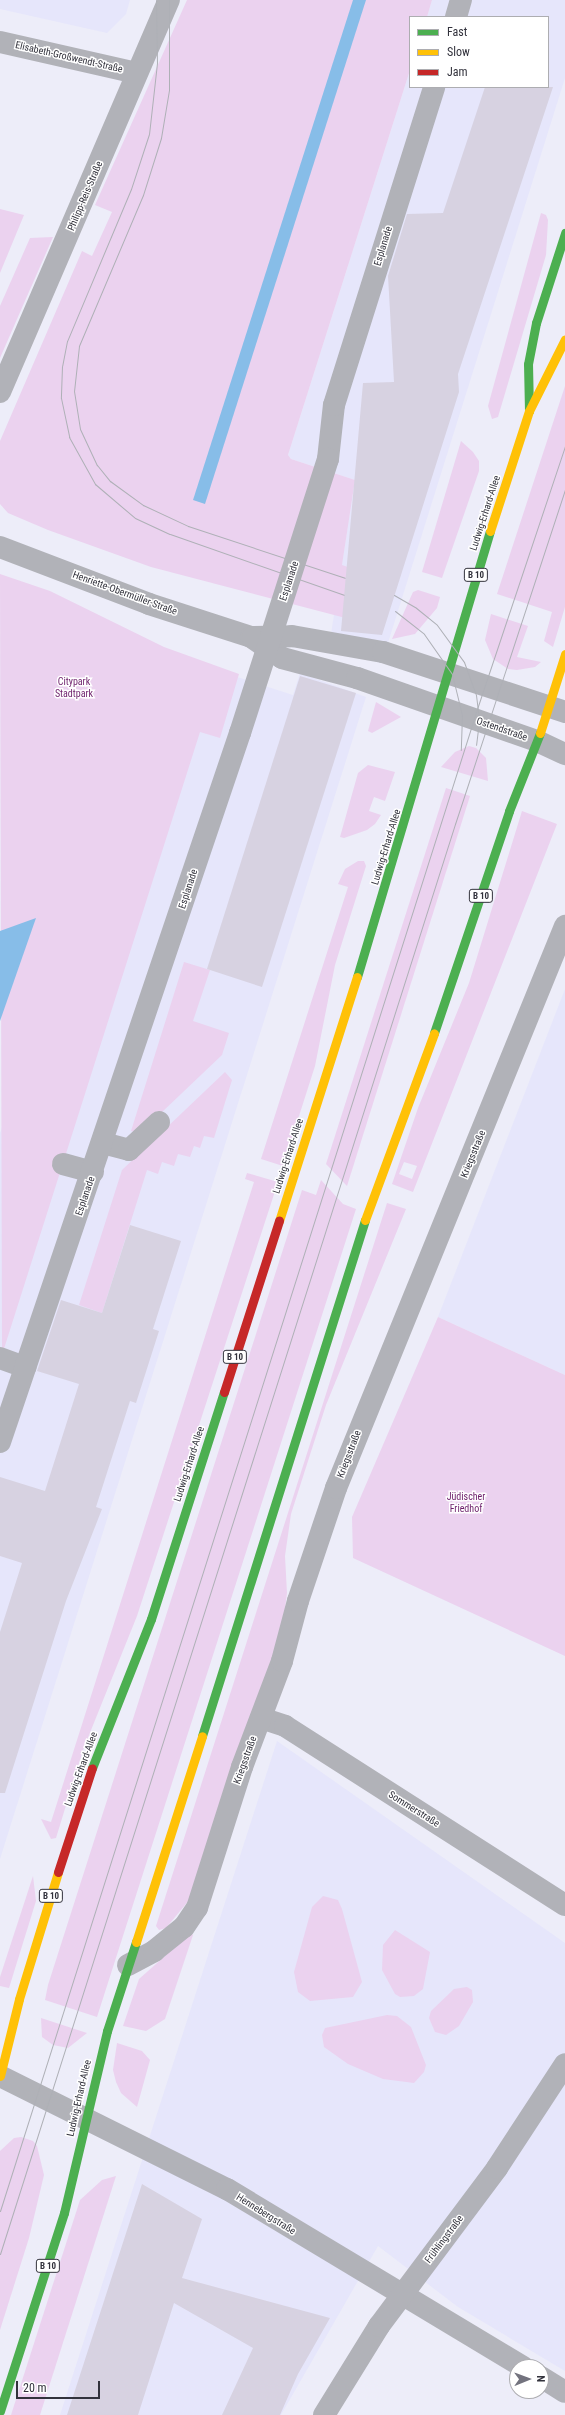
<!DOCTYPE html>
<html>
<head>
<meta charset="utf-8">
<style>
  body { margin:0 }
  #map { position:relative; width:565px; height:2415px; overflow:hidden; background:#ededf9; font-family:"Roboto Condensed",sans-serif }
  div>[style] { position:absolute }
  .built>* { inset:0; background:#e6e6fb }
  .green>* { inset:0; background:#ebd2ef }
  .water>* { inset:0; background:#87bde8 }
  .building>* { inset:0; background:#d7d2e1 }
  .street>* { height:22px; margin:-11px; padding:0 11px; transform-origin:11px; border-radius:11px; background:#b1b2b8 }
  .fast>* { height:9px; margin:-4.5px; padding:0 4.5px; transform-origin:4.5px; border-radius:4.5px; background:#4caf50 }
  .slow>* { height:9px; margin:-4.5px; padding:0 4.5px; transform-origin:4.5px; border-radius:4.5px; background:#ffc107 }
  .jam>* { height:9px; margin:-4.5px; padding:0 4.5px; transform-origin:4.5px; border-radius:4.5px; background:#c62828 }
  .tram>* { height:1px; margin:-0.5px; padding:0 0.5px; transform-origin:0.5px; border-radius:0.5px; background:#aeb0b6 }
  .street-bridge>* { height:22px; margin:-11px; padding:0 11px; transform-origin:11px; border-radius:11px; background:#b1b2b8 }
  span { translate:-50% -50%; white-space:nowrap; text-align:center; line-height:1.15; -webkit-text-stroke:3px #fff; paint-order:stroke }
  .shield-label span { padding:1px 3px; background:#fff; border:1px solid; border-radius:3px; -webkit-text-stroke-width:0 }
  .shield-label { font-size:9px; color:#32323c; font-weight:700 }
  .street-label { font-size:10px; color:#32323c }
  .park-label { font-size:10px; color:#6c1e6a }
  .legend { position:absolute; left:409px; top:16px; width:140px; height:72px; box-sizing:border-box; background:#fff; border:1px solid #adadb1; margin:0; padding:5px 7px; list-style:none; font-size:12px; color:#32323c }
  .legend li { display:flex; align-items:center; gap:8px; height:20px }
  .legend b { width:20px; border:1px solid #adadb1 }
  .north { position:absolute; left:509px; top:2359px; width:40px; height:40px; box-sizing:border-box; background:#fff; border:1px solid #adadb1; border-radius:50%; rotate:89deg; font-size:11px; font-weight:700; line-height:16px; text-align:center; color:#32323c }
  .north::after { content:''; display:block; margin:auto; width:14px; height:18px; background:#73737e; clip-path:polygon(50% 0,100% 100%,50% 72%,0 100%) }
  .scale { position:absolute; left:16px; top:2381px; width:84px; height:18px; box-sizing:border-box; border:2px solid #32323c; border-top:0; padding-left:5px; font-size:12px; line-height:14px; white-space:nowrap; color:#32323c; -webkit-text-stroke:3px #fff; paint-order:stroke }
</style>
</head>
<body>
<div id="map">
  <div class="built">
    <div style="clip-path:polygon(0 0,130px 0,126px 14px,107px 33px,0 9px)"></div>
    <div style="clip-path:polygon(432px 0,565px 0,565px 78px,387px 646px,331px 634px,355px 480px,291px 459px,288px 455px,410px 70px,410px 87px,548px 87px,548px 17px,427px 17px)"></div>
    <div style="clip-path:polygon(300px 673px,366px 697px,0 1859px,0 1133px,101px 843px,237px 677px,293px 695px)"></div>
    <div style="clip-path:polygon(565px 989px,565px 1375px,438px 1317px)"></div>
    <div style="clip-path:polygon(277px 1741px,565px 1943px,565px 2371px,458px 2307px,378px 2246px,281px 2415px,60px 2415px)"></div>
  </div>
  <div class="green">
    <div style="clip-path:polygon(187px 0,432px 0,427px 17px,410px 17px,410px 70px,288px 455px,291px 459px,355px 480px,342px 565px,389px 581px,376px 626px,151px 567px,48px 530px,8px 513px,0 504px,0 441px,82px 251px,92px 256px,112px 212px,95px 205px)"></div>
    <div style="clip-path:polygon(0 209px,24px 215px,0 273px)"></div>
    <div style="clip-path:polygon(541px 213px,546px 215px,548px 220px,546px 255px,498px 417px,492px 419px,488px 406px)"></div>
    <div style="clip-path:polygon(53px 237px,0 358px,0 306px,30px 238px)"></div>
    <div style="clip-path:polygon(565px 386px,565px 607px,553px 647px,544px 641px,552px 612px,497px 594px)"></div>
    <div style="clip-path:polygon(461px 441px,473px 452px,479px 461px,479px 471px,442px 578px,422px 572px)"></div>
    <div style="clip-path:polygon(0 574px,50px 591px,164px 647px,239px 674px,220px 738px,200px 732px,2px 1355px)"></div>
    <div style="clip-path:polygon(418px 590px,440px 597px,437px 608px,415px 634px,392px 639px,413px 592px)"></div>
    <div style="clip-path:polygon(491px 614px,528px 626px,517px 657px,541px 662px,535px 667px,517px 670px,508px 669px,493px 659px,485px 640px)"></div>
    <div style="clip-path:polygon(376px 702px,401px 717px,372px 733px,368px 731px)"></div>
    <div style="clip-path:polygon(469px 746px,476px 748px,486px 758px,488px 781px,441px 767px,455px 752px)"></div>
    <div style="clip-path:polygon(368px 765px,395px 772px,385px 801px,374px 797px,369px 811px,381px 815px,375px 824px,367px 830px,344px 838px,340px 837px,358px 773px)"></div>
    <div style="clip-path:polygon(446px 788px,470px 796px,347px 1186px,326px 1164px)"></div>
    <div style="clip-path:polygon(evenodd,522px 811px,557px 824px,413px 1192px,392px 1184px,418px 1108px,469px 983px,522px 811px,404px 1162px,417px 1166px,412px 1179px,399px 1174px,404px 1162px)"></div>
    <div style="clip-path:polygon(358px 861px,364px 861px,366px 866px,335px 965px,315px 1066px,283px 1166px,261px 1159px,348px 887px,338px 884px,345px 869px)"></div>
    <div style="clip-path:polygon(184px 962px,210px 970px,193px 1021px,229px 1033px,222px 1055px,140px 1133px,131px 1131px)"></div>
    <div style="clip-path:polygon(225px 1072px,232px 1080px,214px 1138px,204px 1136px,200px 1148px,194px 1146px,190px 1157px,178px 1154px,174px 1166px,162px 1162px,158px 1174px,147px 1170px,102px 1313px,79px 1305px,122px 1170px)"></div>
    <div style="clip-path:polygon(247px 1173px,278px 1182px,137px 1616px,83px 1750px,56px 1838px,51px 1839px,41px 1819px,51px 1822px,84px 1718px,254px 1182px,245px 1179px)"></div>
    <div style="clip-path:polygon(321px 1180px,343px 1204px,356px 1209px,97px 2017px,45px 2000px,48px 1985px,302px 1190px,316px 1195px)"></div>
    <div style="clip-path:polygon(387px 1203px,406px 1209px,326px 1405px,291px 1514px,285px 1556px,287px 1593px,282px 1632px,190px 1899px,166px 1928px,159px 1930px,156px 1926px)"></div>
    <div style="clip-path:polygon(438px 1317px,565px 1375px,565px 1656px,353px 1558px,352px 1517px)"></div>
    <div style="clip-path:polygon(33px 1876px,36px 1901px,9px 1988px,0 1986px,0 1977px)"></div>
    <div style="clip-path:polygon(323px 1896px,338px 1900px,342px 1909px,362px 1982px,353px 1997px,310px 2001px,298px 1992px,294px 1972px,312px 1907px)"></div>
    <div style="clip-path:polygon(395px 1930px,430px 1952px,423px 1989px,414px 1996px,400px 1997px,395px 1994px,382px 1970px,383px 1945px)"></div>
    <div style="clip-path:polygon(191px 1933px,193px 1935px,165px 2019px,146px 2031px,123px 2026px,139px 1979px)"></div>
    <div style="clip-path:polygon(467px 1987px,472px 1990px,473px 2002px,459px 2026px,446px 2035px,435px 2032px,429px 2018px,431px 2011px,454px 1989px)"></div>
    <div style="clip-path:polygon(387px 2015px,397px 2016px,411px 2027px,426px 2065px,424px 2072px,414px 2083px,383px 2079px,348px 2064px,324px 2047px,322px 2035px,325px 2028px)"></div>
    <div style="clip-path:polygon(41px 2018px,87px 2033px,68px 2048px,53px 2045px,42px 2037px)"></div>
    <div style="clip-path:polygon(117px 2043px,142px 2051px,150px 2060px,137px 2107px,121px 2093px,116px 2082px,113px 2070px)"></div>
    <div style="clip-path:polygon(21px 2137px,33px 2141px,37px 2146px,44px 2175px,29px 2238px,0 2330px,0 2151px,14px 2138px)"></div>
    <div style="clip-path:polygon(116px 2176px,40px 2415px,11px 2415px,80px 2200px,102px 2180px)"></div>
  </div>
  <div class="water">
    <div style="clip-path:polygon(353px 0,366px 0,205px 504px,193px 500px)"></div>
    <div style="clip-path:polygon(36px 918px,0 1021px,0 931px)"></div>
  </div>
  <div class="building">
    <div style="clip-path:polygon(485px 87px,553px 87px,458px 374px,459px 392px,382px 635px,341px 631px,363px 383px,394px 382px,388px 276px,407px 214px,443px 213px)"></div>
    <div style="clip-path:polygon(300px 676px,356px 693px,262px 987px,207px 969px)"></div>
    <div style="clip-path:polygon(130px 1225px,181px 1241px,153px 1329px,159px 1331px,136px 1403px,130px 1401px,96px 1507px,102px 1509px,66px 1601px,5px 1793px,0 1793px,0 1632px,22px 1563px,0 1556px,0 1477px,45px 1491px,79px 1384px,37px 1371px,61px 1300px,102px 1313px)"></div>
    <div style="clip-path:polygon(142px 2184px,202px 2219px,182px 2278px,330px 2318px,298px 2374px,280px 2415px,222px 2415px,253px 2348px,174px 2303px,138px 2415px,67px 2415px)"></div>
  </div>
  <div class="street">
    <div style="left:456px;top:17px;width:18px;rotate:-74deg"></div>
    <div style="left:0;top:42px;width:140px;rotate:12.8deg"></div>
    <div style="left:0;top:392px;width:427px;rotate:-66.7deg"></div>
    <div style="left:328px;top:459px;width:54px;rotate:-83.7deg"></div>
    <div style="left:334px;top:405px;width:333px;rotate:-72.5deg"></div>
    <div style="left:0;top:547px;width:160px;rotate:20.9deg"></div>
    <div style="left:149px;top:604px;width:107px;rotate:17.9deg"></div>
    <div style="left:251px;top:637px;width:37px;rotate:34deg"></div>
    <div style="left:282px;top:658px;width:78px;rotate:14.9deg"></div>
    <div style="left:357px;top:678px;width:191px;rotate:19.3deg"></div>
    <div style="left:537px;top:741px;width:31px;rotate:25deg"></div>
    <div style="left:253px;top:637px;width:39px;rotate:-1deg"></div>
    <div style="left:292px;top:636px;width:92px;rotate:10deg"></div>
    <div style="left:383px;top:652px;width:192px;rotate:18.2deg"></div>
    <div style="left:103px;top:1143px;width:27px;rotate:15deg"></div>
    <div style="left:129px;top:1150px;width:41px;rotate:-43deg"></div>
    <div style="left:63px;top:1164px;width:31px;rotate:15deg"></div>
    <div style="left:0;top:1358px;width:27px;rotate:20deg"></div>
    <div style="left:0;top:1442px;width:749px;rotate:-71.3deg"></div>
    <div style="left:261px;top:1718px;width:25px;rotate:18deg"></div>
    <div style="left:285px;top:1726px;width:332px;rotate:32.6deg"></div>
    <div style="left:128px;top:1965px;width:30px;rotate:-28deg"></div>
    <div style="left:154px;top:1951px;width:38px;rotate:-39deg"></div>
    <div style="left:184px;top:1927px;width:23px;rotate:-56deg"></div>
    <div style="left:197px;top:1908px;width:148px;rotate:-72.3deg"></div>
    <div style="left:242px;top:1767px;width:113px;rotate:-69.3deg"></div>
    <div style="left:282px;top:1661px;width:62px;rotate:-75.1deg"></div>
    <div style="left:298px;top:1601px;width:119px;rotate:-71.4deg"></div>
    <div style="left:336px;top:1488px;width:607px;rotate:-67.83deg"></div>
    <div style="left:0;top:2076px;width:254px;rotate:26.5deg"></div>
    <div style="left:227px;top:2189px;width:345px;rotate:31deg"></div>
    <div style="left:541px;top:2377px;width:28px;rotate:32deg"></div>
    <div style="left:324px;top:2415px;width:105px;rotate:-58.3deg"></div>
    <div style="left:379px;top:2326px;width:197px;rotate:-53.2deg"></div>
    <div style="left:497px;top:2168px;width:124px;rotate:-56.8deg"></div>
  </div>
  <div class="fast">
    <div style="left:529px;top:411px;width:47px;rotate:-91.2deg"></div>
    <div style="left:528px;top:364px;width:42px;rotate:-79deg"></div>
    <div style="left:536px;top:323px;width:95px;rotate:-72.1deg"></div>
    <div style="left:357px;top:977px;width:465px;rotate:-73.4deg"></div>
    <div style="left:434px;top:1033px;width:234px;rotate:-71.3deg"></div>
    <div style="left:509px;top:811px;width:84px;rotate:-68.3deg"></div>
    <div style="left:202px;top:1736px;width:541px;rotate:-72.47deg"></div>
    <div style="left:92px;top:1768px;width:160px;rotate:-68.4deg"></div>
    <div style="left:151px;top:1619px;width:238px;rotate:-72.2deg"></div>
    <div style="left:0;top:2411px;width:208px;rotate:-72.1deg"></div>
    <div style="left:64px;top:2213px;width:187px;rotate:-76.7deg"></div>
    <div style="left:107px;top:2031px;width:94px;rotate:-72deg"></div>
  </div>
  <div class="slow">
    <div style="left:490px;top:531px;width:126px;rotate:-72deg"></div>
    <div style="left:529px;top:411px;width:80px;rotate:-63.4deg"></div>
    <div style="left:540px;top:733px;width:83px;rotate:-72.4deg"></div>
    <div style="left:365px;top:1220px;width:199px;rotate:-69.7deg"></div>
    <div style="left:279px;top:1221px;width:256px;rotate:-72.3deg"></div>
    <div style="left:136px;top:1942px;width:216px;rotate:-72.2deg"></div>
    <div style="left:0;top:2076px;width:79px;rotate:-76.1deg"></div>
    <div style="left:19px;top:1999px;width:133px;rotate:-72.9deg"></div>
  </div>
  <div class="jam">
    <div style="left:224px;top:1392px;width:180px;rotate:-72.2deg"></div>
    <div style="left:58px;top:1872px;width:109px;rotate:-71.9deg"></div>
  </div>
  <div class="tram">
    <div style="left:156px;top:0;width:63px;rotate:89.1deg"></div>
    <div style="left:157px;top:63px;width:71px;rotate:96.4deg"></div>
    <div style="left:149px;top:134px;width:58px;rotate:108.1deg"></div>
    <div style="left:131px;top:189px;width:165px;rotate:112.8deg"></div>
    <div style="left:67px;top:341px;width:25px;rotate:101deg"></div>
    <div style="left:62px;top:366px;width:32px;rotate:92deg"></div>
    <div style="left:61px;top:398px;width:40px;rotate:78deg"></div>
    <div style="left:69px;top:437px;width:54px;rotate:61deg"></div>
    <div style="left:95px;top:484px;width:52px;rotate:40.4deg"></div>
    <div style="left:135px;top:518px;width:38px;rotate:25deg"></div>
    <div style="left:170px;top:534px;width:184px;rotate:19.3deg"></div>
    <div style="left:169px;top:0;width:90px;rotate:90deg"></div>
    <div style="left:169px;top:90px;width:49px;rotate:99.5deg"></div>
    <div style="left:161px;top:138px;width:60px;rotate:107.5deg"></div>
    <div style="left:143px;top:195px;width:164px;rotate:113deg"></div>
    <div style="left:79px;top:346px;width:45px;rotate:96.3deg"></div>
    <div style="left:74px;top:391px;width:38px;rotate:81deg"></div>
    <div style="left:80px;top:429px;width:40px;rotate:65deg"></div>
    <div style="left:97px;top:465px;width:21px;rotate:51deg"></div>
    <div style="left:110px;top:481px;width:41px;rotate:36deg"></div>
    <div style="left:143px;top:505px;width:50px;rotate:25deg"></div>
    <div style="left:188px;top:526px;width:165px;rotate:18.3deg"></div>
    <div style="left:394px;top:595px;width:24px;rotate:30deg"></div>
    <div style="left:415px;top:607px;width:28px;rotate:39deg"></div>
    <div style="left:437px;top:625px;width:46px;rotate:53.9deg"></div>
    <div style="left:464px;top:662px;width:35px;rotate:70deg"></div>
    <div style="left:476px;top:695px;width:26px;rotate:83deg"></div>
    <div style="left:479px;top:721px;width:24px;rotate:97deg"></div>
    <div style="left:395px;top:611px;width:37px;rotate:38deg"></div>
    <div style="left:424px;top:634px;width:49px;rotate:55deg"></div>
    <div style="left:452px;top:674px;width:42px;rotate:76.3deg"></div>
    <div style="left:462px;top:715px;width:35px;rotate:92deg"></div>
    <div style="left:0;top:2211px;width:1576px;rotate:-72.38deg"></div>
    <div style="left:477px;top:709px;width:277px;rotate:-71.5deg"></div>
    <div style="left:0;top:2254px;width:1501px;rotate:-72.35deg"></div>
    <div style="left:455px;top:824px;width:352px;rotate:-71.8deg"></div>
  </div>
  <div class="street-bridge">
    <div style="left:240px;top:733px;width:288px;rotate:-72.2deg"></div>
  </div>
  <div class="shield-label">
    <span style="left:476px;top:575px">B 10</span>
    <span style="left:481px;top:896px">B 10</span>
    <span style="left:235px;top:1357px">B 10</span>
    <span style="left:51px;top:1896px">B 10</span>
    <span style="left:48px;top:2266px">B 10</span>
  </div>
  <div class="street-label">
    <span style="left:69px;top:57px;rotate:13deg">Elisabeth-Großwendt-Straße</span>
    <span style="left:85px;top:196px;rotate:-67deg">Philipp-Reis-Straße</span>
    <span style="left:383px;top:246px;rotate:-73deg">Esplanade</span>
    <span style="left:485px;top:513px;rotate:-72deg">Ludwig-Erhard-Allee</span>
    <span style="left:289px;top:581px;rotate:-72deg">Esplanade</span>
    <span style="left:125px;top:593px;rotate:20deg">Henriette-Obermüller-Straße</span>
    <span style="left:502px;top:729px;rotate:19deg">Ostendstraße</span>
    <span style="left:386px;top:847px;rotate:-73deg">Ludwig-Erhard-Allee</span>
    <span style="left:188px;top:889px;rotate:-72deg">Esplanade</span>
    <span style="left:473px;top:1154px;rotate:-68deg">Kriegsstraße</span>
    <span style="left:288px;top:1156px;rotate:-72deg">Ludwig-Erhard-Allee</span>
    <span style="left:85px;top:1196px;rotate:-71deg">Esplanade</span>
    <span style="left:349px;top:1454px;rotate:-69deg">Kriegsstraße</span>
    <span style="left:189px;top:1464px;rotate:-72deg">Ludwig-Erhard-Allee</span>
    <span style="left:245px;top:1760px;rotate:-70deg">Kriegsstraße</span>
    <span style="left:81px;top:1769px;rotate:-70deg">Ludwig-Erhard-Allee</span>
    <span style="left:414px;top:1809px;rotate:32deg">Sommerstraße</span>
    <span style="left:79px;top:2098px;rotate:-77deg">Ludwig-Erhard-Allee</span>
    <span style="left:266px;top:2214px;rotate:32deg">Hennebergstraße</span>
    <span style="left:444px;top:2239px;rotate:-53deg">Frühlingstraße</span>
  </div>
  <div class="park-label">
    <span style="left:74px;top:687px">Citypark<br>Stadtpark</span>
    <span style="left:466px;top:1502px">Jüdischer<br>Friedhof</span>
  </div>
  <ul class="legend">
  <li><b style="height:5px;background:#4caf50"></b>Fast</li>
  <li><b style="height:5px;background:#ffc107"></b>Slow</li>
  <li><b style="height:5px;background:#c62828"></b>Jam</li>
  </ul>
  <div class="north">N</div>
  <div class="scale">20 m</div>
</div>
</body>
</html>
